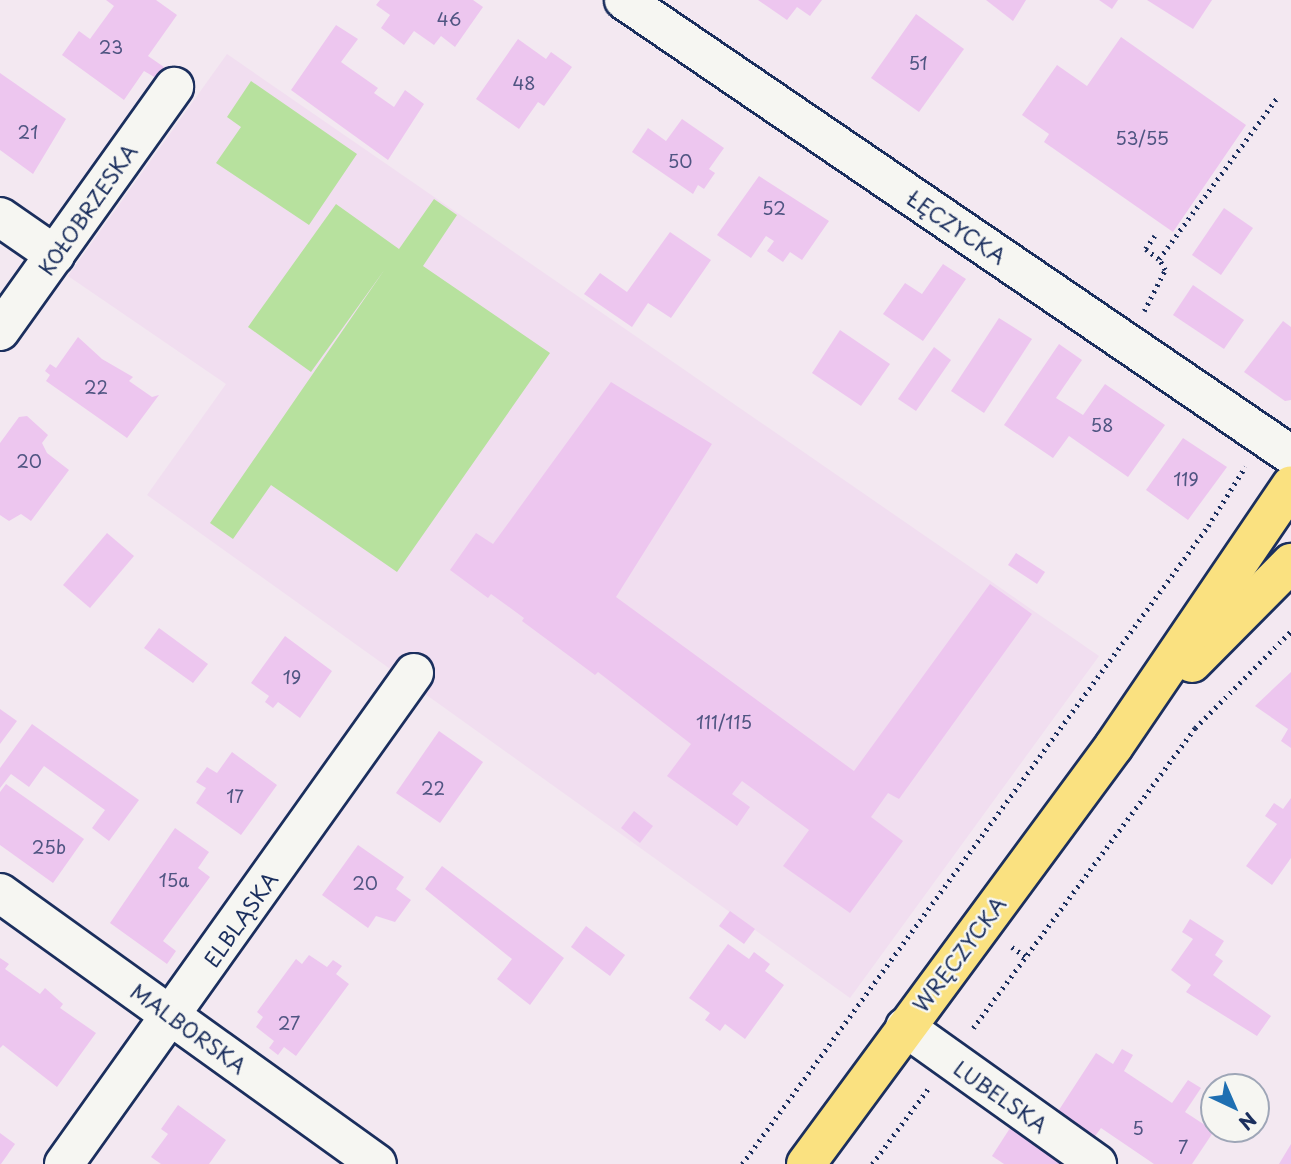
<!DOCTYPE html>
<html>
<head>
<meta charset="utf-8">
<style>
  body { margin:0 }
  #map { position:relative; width:1291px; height:1164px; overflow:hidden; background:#f3e8f1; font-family:"Playpen Sans",sans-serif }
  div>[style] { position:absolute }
  .built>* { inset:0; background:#f1def0 }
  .green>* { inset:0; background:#b7e19e }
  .building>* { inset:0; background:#edc6ef }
  .path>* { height:4.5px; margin-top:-2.25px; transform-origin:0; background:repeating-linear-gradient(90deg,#1b2f5e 0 2px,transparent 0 7px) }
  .roads { filter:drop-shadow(2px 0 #1b2f5e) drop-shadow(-2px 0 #1b2f5e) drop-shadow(0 2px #1b2f5e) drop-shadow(0 -2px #1b2f5e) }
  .minor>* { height:38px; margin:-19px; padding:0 19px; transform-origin:19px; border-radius:19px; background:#f6f6f2 }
  .major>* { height:38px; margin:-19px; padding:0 19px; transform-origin:19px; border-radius:19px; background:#fae180 }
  span { translate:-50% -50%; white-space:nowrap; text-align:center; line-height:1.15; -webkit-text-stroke:5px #f6f6f2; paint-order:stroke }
  .number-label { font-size:18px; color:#505582 }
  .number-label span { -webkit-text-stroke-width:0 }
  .street-label { font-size:21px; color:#1b2f5e }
  .north { position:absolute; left:1200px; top:1073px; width:70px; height:70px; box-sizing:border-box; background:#f6f6f2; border:2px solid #9ea6b7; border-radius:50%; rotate:136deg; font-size:19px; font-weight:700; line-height:28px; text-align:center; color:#1b2f5e }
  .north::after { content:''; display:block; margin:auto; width:24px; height:32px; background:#1f6fb2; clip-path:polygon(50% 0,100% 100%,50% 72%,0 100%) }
</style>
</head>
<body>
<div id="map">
  <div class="built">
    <div style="clip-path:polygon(227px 54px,1099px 656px,850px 998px,147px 495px,226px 384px,68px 276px)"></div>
  </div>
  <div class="green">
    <div style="clip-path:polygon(251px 81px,357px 154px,309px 225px,216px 163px,241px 127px,227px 117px)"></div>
    <div style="clip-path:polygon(434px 199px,457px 215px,423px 266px,550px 353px,397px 572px,271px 485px,233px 539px,210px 523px,385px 269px,311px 372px,248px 327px,336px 204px,399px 249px)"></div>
  </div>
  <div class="building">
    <div style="clip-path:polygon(106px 0,156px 0,177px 15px,148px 56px,164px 67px,156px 78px,144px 71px,124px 100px,62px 55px,79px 31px,90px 39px,114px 6px)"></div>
    <div style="clip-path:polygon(380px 0,473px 0,483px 7px,455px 47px,441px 36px,434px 45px,414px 31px,404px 45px,381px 28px,390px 15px,376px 5px)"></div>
    <div style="clip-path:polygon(758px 0,822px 0,810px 16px,797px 7px,787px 20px)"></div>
    <div style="clip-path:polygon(986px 0,1026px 0,1013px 21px)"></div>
    <div style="clip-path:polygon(1099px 0,1118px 0,1112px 9px)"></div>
    <div style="clip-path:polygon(1147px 0,1212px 0,1193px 29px)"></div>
    <div style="clip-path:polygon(916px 14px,964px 49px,919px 112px,871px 78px)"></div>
    <div style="clip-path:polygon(336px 25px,358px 39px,341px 62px,378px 88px,374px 93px,394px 107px,405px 90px,424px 104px,388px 160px,291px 90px)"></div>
    <div style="clip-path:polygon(1121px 37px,1246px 125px,1173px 232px,1044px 142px,1049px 134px,1022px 115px,1057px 65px,1087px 86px)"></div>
    <div style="clip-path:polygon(518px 39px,546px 59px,551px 52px,572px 67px,544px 106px,538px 102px,519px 129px,476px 99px)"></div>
    <div style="clip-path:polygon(0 73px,66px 119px,33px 174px,0 150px)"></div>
    <div style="clip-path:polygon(682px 119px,724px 148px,709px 169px,715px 173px,704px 189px,698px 185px,693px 194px,632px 152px,648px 128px,666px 141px)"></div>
    <div style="clip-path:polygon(759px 176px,829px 221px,802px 260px,790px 252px,783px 262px,767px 251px,774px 241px,766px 236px,751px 258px,717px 235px)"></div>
    <div style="clip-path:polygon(1224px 208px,1253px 228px,1221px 275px,1192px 255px)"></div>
    <div style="clip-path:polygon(670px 232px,711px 260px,671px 318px,648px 303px,632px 327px,584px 294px,600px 273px,627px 292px)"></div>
    <div style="clip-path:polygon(943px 264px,966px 279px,923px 341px,883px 314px,905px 283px,922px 294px)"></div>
    <div style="clip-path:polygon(1193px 285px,1244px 320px,1224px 349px,1173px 315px)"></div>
    <div style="clip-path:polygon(999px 318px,1032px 339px,984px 413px,951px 391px)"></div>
    <div style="clip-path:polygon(1283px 321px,1291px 327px,1291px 400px,1285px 401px,1244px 372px)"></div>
    <div style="clip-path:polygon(840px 330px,890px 364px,861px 406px,812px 373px)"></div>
    <div style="clip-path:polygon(78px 337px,102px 359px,133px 377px,129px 381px,152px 397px,159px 395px,127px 438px,46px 381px,50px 375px,45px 371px,50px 364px,56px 368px)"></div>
    <div style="clip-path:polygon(1059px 344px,1082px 360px,1056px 398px,1083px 415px,1105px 384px,1165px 425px,1128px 477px,1069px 436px,1053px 458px,1004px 425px)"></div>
    <div style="clip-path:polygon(934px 347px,951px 360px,916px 411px,898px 399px)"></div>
    <div style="clip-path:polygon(611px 382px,712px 444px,616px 597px,854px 771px,990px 584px,1032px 614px,899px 799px,888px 793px,871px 817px,903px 841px,850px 913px,783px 866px,809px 830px,742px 781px,732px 794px,750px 807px,737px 826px,667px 776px,691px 744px,598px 672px,595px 675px,522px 621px,524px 618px,491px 594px,488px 598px,450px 570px,476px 533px,493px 544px)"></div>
    <div style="clip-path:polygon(27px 416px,48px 435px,42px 443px,47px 453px,69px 470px,31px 521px,21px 514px,9px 521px,0 515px,0 443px,19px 417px)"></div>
    <div style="clip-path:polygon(1183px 438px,1227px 467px,1188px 520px,1146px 490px)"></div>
    <div style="clip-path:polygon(107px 533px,134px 556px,90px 608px,63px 585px)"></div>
    <div style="clip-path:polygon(1016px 553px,1045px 572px,1037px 584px,1008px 565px)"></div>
    <div style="clip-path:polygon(159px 628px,208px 664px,193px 683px,144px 648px)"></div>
    <div style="clip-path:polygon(285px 636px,332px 671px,300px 718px,278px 702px,273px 708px,265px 702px,269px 696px,251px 683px)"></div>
    <div style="clip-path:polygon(1291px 672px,1291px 748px,1281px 741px,1288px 729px,1255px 706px)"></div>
    <div style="clip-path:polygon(0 709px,17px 721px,0 744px)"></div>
    <div style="clip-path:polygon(32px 724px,139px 800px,109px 841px,92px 828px,105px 810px,44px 766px,29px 787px,11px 774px,0 788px,0 768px)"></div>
    <div style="clip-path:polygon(439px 731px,483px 762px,440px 823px,396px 793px)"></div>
    <div style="clip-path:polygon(232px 752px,277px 785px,241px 835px,196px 803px,206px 788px,196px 782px,207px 767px,217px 773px)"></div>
    <div style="clip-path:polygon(6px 784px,84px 839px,53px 883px,0 845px,0 792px)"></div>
    <div style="clip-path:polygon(1291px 798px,1291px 858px,1272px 885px,1246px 866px,1277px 824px,1265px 816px,1274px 803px,1283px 809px)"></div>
    <div style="clip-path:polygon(634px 811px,653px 826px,640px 843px,621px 828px)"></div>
    <div style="clip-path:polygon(175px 828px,209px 852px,198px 868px,210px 877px,163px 941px,176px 951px,167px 964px,110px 923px)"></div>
    <div style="clip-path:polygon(358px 845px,404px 877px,396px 889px,411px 900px,395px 922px,376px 916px,368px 928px,322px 895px)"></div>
    <div style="clip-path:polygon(442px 866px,564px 958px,530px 1005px,497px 979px,512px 959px,425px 889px)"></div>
    <div style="clip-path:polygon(730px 911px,755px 929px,744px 944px,719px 926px)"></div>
    <div style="clip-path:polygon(1190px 919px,1224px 941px,1215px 955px,1223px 961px,1213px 975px,1271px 1016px,1257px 1036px,1186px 992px,1191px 985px,1171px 970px,1193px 939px,1182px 932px)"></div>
    <div style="clip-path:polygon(586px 926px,625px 955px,610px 976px,571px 947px)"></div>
    <div style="clip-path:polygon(728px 944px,749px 959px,754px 952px,770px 964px,765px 971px,784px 985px,745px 1039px,725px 1024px,720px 1031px,705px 1020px,710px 1013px,689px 998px)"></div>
    <div style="clip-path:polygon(309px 955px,327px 967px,333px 960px,342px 966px,336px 974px,349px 984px,296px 1056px,284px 1047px,278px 1055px,269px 1048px,274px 1041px,256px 1027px,263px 1017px,257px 1012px,296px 959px,302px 964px)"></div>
    <div style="clip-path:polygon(0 958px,9px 964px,5px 969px,40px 994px,45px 988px,63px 1004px,60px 1008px,96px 1033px,57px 1087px,3px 1045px,0 1048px)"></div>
    <div style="clip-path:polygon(1122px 1049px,1133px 1055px,1124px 1071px,1172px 1103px,1188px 1080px,1201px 1088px,1185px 1112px,1214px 1131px,1192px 1164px,1154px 1164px,1101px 1128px,1093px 1139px,1055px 1116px,1096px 1053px,1113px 1064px)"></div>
    <div style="clip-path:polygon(178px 1105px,226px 1140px,209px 1164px,161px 1164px,151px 1157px,168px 1134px,161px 1129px)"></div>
    <div style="clip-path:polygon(1012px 1125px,1072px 1164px,1004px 1164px,992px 1156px)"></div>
    <div style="clip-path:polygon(0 1133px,15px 1144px,1px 1164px,0 1164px)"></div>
    <div style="clip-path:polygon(1291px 1144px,1291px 1164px,1279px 1164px)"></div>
  </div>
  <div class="path">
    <div style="left:1155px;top:236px;width:16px;rotate:125deg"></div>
    <div style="left:1146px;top:249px;width:16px;rotate:38deg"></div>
    <div style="left:1159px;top:259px;width:200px;rotate:-53.8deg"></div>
    <div style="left:1144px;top:311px;width:46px;rotate:-62.9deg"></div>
    <div style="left:1165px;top:270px;width:13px;rotate:-119deg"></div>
    <div style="left:1012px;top:947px;width:16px;rotate:35deg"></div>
    <div style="left:973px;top:1028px;width:373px;rotate:-53.5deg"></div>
    <div style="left:1195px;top:728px;width:136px;rotate:-45.3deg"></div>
    <div style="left:742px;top:1164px;width:790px;rotate:-53.86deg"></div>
    <div style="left:1208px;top:526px;width:70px;rotate:-57.9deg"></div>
    <div style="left:872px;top:1164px;width:94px;rotate:-53.3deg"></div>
  </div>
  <div class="roads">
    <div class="minor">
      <div style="left:624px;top:0;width:807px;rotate:34.3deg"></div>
      <div style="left:0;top:217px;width:67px;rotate:34.6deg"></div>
      <div style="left:0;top:331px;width:300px;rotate:-54.5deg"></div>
      <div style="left:0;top:893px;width:464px;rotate:35.7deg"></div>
      <div style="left:905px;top:1027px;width:236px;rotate:35.5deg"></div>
      <div style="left:64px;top:1164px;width:603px;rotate:-54.52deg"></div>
    </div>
    <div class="major">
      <div style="left:1192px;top:663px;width:141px;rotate:-45.3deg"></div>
      <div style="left:806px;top:1164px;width:519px;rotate:-53.62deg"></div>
      <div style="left:1114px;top:746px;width:315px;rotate:-55.8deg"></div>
    </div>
  </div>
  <div class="number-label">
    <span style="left:449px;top:19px">46</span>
    <span style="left:111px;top:47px">23</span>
    <span style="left:918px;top:63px">51</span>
    <span style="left:524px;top:83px">48</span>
    <span style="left:28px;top:132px">21</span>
    <span style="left:1142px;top:138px">53/55</span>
    <span style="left:680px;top:161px">50</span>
    <span style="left:774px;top:208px">52</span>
    <span style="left:96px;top:387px">22</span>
    <span style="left:1102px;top:425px">58</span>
    <span style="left:29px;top:461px">20</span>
    <span style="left:1186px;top:479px">119</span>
    <span style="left:292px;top:677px">19</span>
    <span style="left:724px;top:722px">111/115</span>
    <span style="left:433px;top:788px">22</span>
    <span style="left:235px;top:796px">17</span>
    <span style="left:49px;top:847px">25b</span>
    <span style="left:174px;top:880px">15a</span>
    <span style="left:365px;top:883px">20</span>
    <span style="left:289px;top:1023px">27</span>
    <span style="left:1138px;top:1128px">5</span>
    <span style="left:1183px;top:1147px">7</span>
  </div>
  <div class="street-label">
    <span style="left:87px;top:209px;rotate:-55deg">KOŁOBRZESKA</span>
    <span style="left:957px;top:227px;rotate:34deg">ŁĘCZYCKA</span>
    <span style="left:240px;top:919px;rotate:-55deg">ELBLĄSKA</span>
    <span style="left:959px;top:954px;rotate:-53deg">WRĘCZYCKA</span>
    <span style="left:189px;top:1028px;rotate:36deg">MALBORSKA</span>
    <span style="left:1001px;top:1096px;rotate:35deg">LUBELSKA</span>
  </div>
  <div class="north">N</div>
</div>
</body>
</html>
